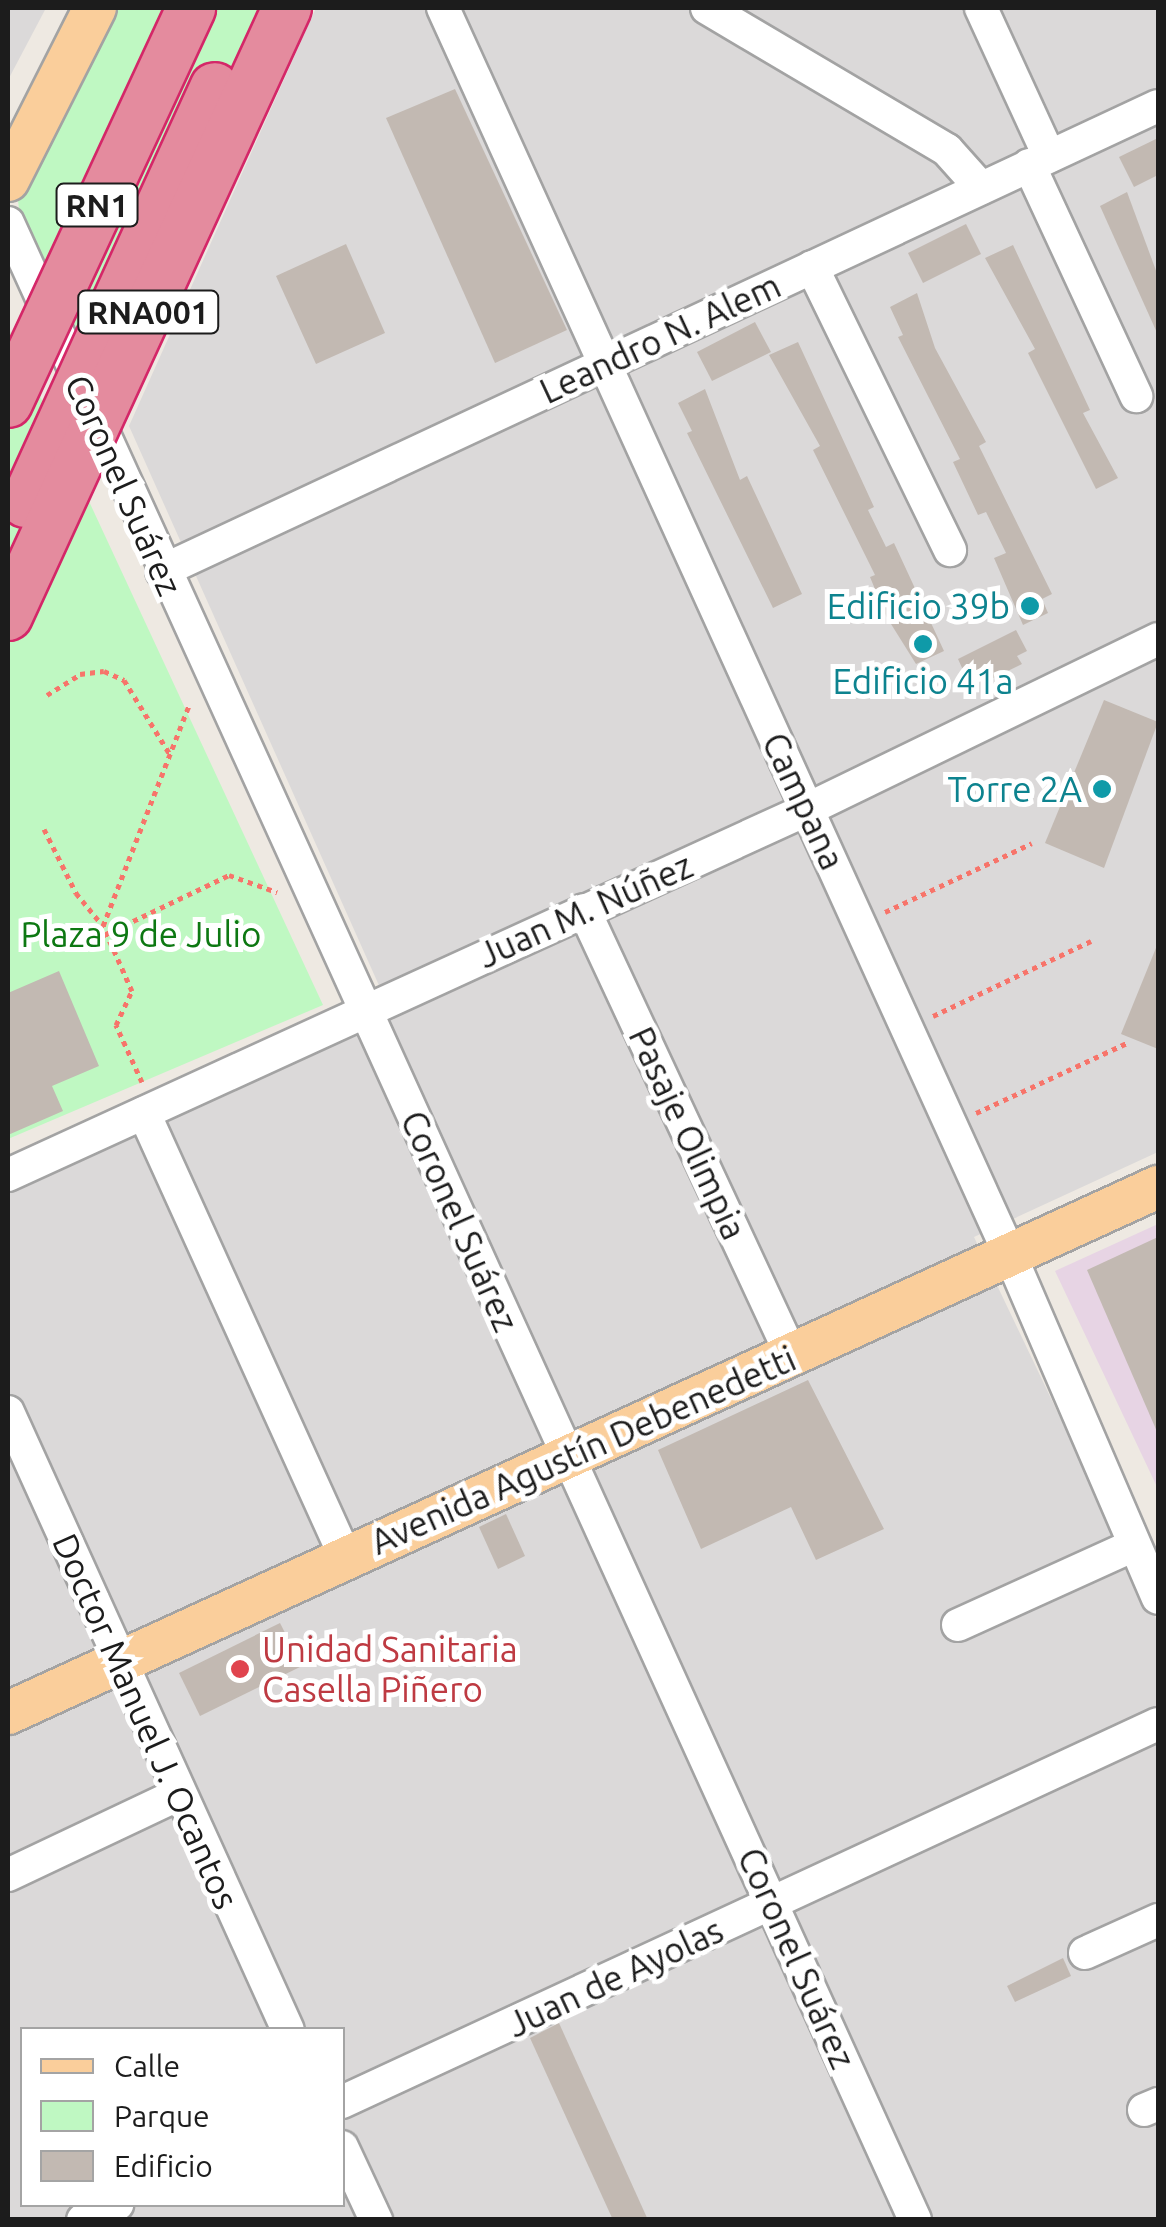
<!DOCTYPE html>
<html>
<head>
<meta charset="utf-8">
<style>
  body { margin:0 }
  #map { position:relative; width:1166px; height:2227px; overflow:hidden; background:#eee9e2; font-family:Ubuntu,sans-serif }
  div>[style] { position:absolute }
  .residential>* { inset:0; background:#dbd9d9 }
  .industrial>* { inset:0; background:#e7d4e4 }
  .park>* { inset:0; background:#bff8c2 }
  .building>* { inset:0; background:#c2b9b2 }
  .path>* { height:5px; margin-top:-2.5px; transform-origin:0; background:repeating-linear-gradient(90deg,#f7746a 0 5px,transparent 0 10px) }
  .roads { filter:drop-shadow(2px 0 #a3a3a3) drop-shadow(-2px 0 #a3a3a3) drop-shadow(0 2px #a3a3a3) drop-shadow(0 -2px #a3a3a3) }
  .minor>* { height:32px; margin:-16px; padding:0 16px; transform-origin:16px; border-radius:16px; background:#fff }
  .major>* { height:42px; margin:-21px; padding:0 21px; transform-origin:21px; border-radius:21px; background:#face9b }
  .bridges { filter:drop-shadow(2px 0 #d42768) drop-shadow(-2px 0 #d42768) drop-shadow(0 2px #d42768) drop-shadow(0 -2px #d42768) }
  .highway-bridge>* { height:48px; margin:-24px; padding:0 24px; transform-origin:24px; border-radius:24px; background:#e48b9e }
  .dots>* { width:28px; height:28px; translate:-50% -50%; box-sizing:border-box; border:5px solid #fff; border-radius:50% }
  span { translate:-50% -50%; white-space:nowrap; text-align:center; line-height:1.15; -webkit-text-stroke:10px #fff; paint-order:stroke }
  .shield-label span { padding:2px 8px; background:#fff; border:2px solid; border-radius:8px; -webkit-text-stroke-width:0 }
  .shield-label { font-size:32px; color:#1c1c1c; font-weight:700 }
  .street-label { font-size:35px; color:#1c1c1c }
  .culture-label { font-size:35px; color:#0d838f }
  .right { translate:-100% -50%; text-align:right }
  .park-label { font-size:35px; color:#0d7812 }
  .health-label { font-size:35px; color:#be3a42 }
  .left { translate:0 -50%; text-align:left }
  .frame { position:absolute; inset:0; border:10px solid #1c1c1c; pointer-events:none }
  .legend { position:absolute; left:20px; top:2027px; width:325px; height:180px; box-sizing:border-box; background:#fff; border:2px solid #a4a4a4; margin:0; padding:12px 18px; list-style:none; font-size:30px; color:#1c1c1c }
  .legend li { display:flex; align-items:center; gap:20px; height:50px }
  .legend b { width:50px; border:2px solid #a4a4a4 }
</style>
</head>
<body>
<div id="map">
  <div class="residential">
    <div style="clip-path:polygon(8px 8px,46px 8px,8px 80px)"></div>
    <div style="clip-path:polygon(evenodd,316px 8px,1158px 8px,1158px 1152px,974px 1237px,1158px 1623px,1158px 2219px,8px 2219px,8px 1187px,394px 1019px,129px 426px,316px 8px,22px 2030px,342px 2030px,342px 2204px,22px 2204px,22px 2030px)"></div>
  </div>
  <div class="industrial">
    <div style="clip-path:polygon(1158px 1224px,1158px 1489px,1055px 1271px)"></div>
  </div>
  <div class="park">
    <div style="clip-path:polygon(113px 8px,297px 8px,116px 400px,22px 229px,16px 187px)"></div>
    <div style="clip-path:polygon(8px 327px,323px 1005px,8px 1139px)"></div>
  </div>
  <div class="building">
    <div style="clip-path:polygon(455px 89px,567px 330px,495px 363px,386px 118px)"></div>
    <div style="clip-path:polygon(1158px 138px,1158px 175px,1134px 187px,1119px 157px)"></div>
    <div style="clip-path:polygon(1127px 192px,1158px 276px,1158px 335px,1100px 206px)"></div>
    <div style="clip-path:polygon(966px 224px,981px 254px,923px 283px,908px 253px)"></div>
    <div style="clip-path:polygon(346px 244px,385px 333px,316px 364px,276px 276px)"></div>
    <div style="clip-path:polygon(1013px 245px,1090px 410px,1083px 413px,1118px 478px,1096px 489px,1028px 353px,1035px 349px,985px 258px)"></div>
    <div style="clip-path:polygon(917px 293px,935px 348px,986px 442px,979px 446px,1052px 594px,1042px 599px,1048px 613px,1023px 625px,994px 558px,1006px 553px,986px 512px,978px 515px,953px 462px,960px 459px,898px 337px,903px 335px,890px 307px)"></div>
    <div style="clip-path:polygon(755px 322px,771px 352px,712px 381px,697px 352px)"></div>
    <div style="clip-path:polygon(798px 342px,874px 507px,868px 510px,886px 547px,894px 543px,944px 651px,916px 664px,886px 616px,870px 577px,875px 575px,813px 450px,820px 446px,769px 355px)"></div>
    <div style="clip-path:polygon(705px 389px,740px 480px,747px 476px,802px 594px,773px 608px,687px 433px,692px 431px,678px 403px)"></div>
    <div style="clip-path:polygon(1016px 630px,1027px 651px,1017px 656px,1022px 664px,983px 683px,979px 676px,968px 681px,958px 659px)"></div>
    <div style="clip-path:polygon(1104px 700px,1158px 722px,1104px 868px,1045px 843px)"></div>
    <div style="clip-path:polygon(1158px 943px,1158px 1049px,1121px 1034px)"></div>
    <div style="clip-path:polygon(59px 971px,99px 1066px,52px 1086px,63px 1111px,8px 1135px,8px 993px)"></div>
    <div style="clip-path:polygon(1158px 1237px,1158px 1434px,1087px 1270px)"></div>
    <div style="clip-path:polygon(808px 1380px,884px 1529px,816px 1560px,791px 1507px,701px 1549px,658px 1450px)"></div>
    <div style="clip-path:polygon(506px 1514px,525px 1556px,498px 1569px,479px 1527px)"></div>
    <div style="clip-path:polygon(280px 1623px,302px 1666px,200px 1716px,179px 1673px)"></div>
    <div style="clip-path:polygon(1063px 1958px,1071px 1976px,1015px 2002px,1007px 1986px)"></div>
    <div style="clip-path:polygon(559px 2023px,648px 2220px,613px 2220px,530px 2038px)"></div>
  </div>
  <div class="path">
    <div style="left:47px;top:695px;width:39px;rotate:-32deg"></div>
    <div style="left:80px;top:674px;width:24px;rotate:-7deg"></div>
    <div style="left:104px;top:671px;width:22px;rotate:24deg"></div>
    <div style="left:124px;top:680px;width:86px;rotate:58.3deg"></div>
    <div style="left:44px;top:829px;width:72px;rotate:63.4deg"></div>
    <div style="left:76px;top:893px;width:43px;rotate:50.7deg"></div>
    <div style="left:885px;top:912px;width:162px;rotate:-25.1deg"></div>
    <div style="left:106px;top:934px;width:136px;rotate:-25.6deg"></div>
    <div style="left:229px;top:875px;width:51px;rotate:19.5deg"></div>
    <div style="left:933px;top:1016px;width:175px;rotate:-25.4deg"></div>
    <div style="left:142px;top:1082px;width:63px;rotate:-114.5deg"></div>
    <div style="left:116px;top:1025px;width:38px;rotate:-65deg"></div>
    <div style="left:132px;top:991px;width:71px;rotate:-114deg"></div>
    <div style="left:103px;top:926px;width:239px;rotate:-68.7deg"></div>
    <div style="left:976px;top:1113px;width:166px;rotate:-24.9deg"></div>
  </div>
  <div class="roads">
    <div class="minor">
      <div style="left:443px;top:8px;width:1372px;rotate:65.55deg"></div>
      <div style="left:1011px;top:1257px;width:371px;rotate:66.7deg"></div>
      <div style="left:707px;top:8px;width:279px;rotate:30.6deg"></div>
      <div style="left:947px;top:150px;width:51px;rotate:48.2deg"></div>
      <div style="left:981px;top:8px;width:163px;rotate:65.3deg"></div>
      <div style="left:1029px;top:165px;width:255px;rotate:65.1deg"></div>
      <div style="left:8px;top:223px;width:2193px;rotate:65.57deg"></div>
      <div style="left:812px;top:267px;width:315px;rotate:64deg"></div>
      <div style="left:162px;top:571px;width:1099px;rotate:-25.03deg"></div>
      <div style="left:584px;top:910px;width:492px;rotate:65deg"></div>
      <div style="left:144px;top:1113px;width:489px;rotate:65.6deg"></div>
      <div style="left:8px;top:1175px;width:880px;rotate:-24.58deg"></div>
      <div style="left:808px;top:809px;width:389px;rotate:-25.9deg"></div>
      <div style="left:8px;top:1412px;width:678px;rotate:65.63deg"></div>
      <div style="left:958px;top:1625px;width:193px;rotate:-24.4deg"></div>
      <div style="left:8px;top:1875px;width:187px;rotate:-25.3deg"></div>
      <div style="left:1085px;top:1953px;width:80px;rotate:-24.3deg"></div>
      <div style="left:342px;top:2102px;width:899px;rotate:-24.86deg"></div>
      <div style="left:1144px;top:2110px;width:15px;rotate:-23deg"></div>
      <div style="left:342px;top:2147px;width:81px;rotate:65deg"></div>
      <div style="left:83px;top:2220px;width:38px;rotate:-25deg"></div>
    </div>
    <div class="major">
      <div style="left:8px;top:180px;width:193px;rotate:-63.2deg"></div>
      <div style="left:8px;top:1713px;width:1265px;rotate:-24.58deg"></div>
    </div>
  </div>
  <div class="bridges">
    <div class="highway-bridge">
      <div style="left:8px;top:403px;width:435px;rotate:-65.1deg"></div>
      <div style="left:25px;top:503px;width:457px;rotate:-65.5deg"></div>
      <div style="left:8px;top:616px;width:669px;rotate:-65.35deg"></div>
    </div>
  </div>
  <div class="dots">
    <div style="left:1030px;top:606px;background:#0f9aa8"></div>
    <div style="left:923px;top:644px;background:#0f9aa8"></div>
    <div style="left:1102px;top:789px;background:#0f9aa8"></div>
    <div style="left:240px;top:1669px;background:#e0444e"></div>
  </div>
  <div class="shield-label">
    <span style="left:97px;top:205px">RN1</span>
    <span style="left:148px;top:312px">RNA001</span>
  </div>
  <div class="street-label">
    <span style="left:660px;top:338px;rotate:-25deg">Leandro N. Alem</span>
    <span style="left:124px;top:485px;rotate:66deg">Coronel Suárez</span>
    <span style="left:804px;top:801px;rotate:65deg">Campana</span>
    <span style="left:585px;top:910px;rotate:-24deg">Juan M. Núñez</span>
    <span style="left:688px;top:1133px;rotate:65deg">Pasaje Olimpia</span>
    <span style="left:460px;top:1221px;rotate:66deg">Coronel Suárez</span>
    <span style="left:583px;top:1450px;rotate:-24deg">Avenida Agustín Debenedetti</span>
    <span style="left:146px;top:1721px;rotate:66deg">Doctor Manuel J. Ocantos</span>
    <span style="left:797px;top:1958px;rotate:66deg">Coronel Suárez</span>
    <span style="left:615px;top:1977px;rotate:-25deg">Juan de Ayolas</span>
  </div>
  <div class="culture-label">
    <span class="right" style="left:1010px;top:606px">Edificio 39b</span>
    <span style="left:923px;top:681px">Edificio 41a</span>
    <span class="right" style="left:1082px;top:789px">Torre 2A</span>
  </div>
  <div class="park-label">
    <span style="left:141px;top:934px">Plaza 9 de Julio</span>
  </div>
  <div class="health-label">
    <span class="left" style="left:262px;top:1669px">Unidad Sanitaria<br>Casella Piñero</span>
  </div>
  <div class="frame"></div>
  <ul class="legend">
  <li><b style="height:12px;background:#face9b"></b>Calle</li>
  <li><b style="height:28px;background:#bff8c2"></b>Parque</li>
  <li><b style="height:28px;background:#c2b9b2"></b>Edificio</li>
  </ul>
</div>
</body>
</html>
